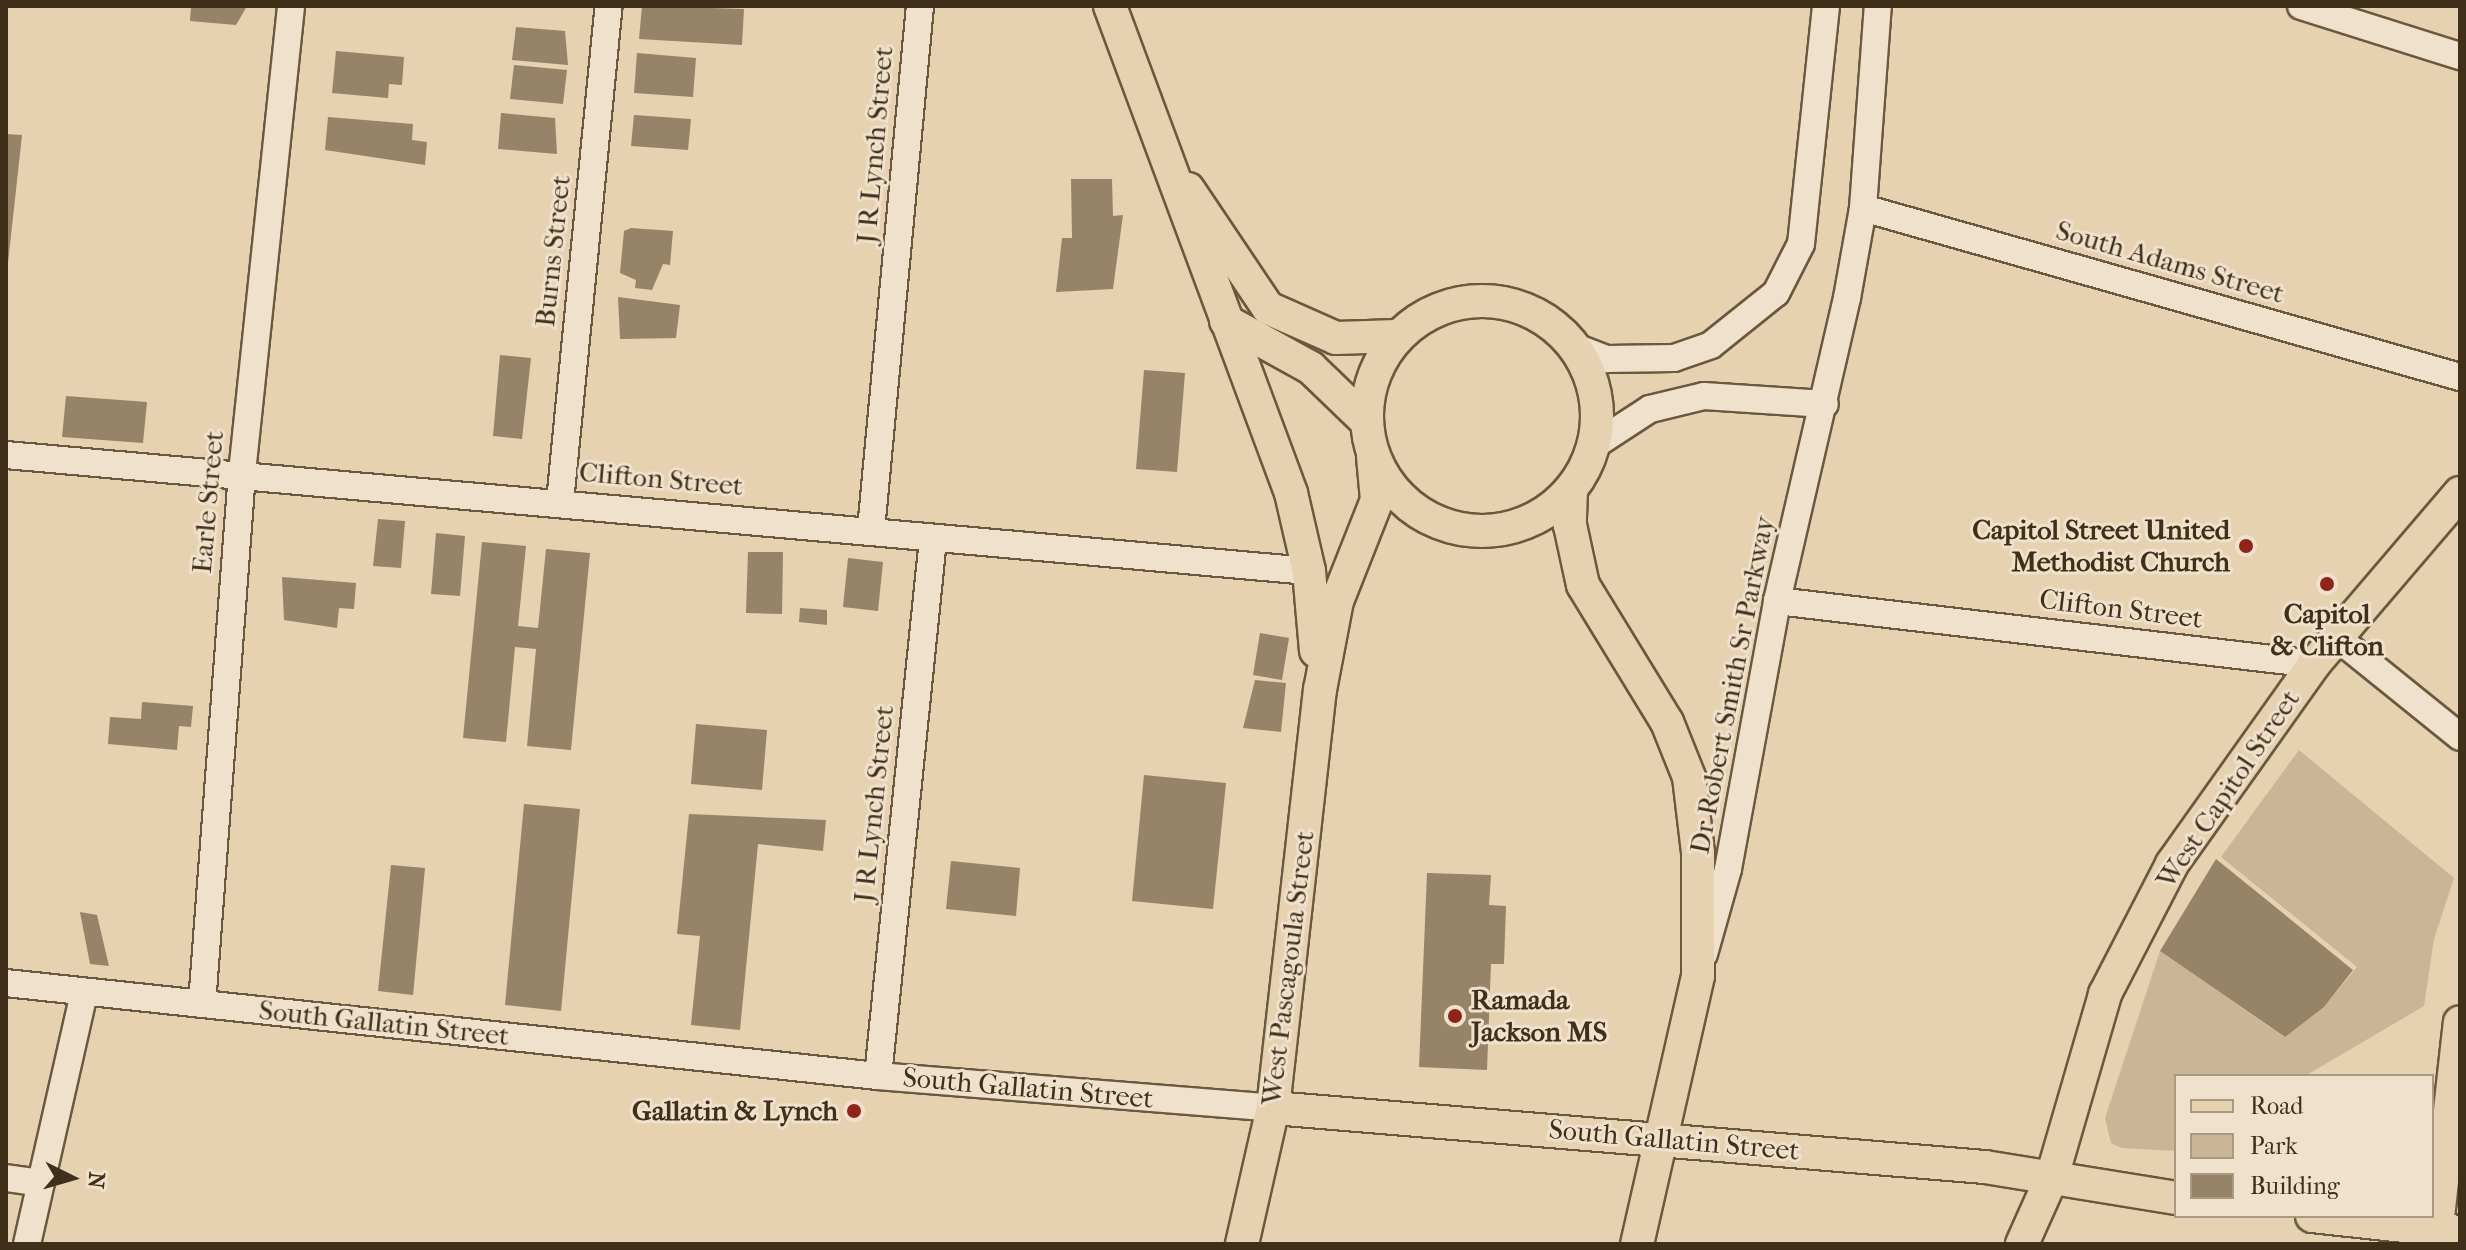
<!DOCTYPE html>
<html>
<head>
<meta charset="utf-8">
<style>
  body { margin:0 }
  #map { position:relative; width:2466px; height:1250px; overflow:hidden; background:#e6d1b0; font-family:"IM FELL French Canon",serif }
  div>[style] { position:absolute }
  .green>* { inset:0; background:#cab596 }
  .building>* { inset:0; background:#968368 }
  .roads { filter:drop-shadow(2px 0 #6a583f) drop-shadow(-2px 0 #6a583f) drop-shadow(0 2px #6a583f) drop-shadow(0 -2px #6a583f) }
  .minor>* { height:26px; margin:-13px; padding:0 13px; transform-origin:13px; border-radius:13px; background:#efe1cc }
  .major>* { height:32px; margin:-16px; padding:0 16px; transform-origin:16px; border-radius:16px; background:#e6d1b0 }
  .major>.ring { margin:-16px; padding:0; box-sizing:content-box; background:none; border:32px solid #e6d1b0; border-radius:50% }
  .dots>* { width:22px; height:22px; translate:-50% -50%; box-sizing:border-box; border:4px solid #efe1cc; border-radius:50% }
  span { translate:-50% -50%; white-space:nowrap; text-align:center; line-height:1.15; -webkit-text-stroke:6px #efe1cc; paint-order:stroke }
  .street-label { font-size:28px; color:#402f19 }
  .poi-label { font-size:28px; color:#402f19; font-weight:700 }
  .right { translate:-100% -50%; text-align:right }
  .left { translate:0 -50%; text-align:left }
  .frame { position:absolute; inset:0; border:8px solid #402f19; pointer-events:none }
  .legend { position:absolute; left:2174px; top:1074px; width:260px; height:144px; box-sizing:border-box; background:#efe1cc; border:2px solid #a99a84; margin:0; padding:10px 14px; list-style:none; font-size:24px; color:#402f19 }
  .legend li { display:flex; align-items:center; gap:16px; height:40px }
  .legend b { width:40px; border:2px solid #a99a84 }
  .north { position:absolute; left:32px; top:1138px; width:80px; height:80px; -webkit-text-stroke:6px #efe1cc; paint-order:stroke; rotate:95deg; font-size:22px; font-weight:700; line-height:32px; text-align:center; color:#402f19 }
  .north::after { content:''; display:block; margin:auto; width:28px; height:36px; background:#402f19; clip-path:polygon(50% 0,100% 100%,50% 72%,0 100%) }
</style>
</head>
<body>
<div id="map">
  <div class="green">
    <div style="clip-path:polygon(2299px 750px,2454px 878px,2434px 939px,2424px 1006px,2305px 1076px,2176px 1076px,2176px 1151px,2121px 1148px,2111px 1143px,2105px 1118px,2160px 951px,2284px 1037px,2324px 1007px,2357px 967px,2221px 857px)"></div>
  </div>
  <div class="building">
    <div style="clip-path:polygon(191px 6px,247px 6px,236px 25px,190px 21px)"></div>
    <div style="clip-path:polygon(642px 6px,744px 9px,742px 45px,639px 39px)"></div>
    <div style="clip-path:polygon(516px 27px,565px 31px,568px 65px,512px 60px)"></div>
    <div style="clip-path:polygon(336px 51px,404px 57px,402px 85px,389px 84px,388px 98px,332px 93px)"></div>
    <div style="clip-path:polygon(637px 53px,696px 58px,693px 97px,634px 93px)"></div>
    <div style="clip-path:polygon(514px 65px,567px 70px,563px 104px,510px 99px)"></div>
    <div style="clip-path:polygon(501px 113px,555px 118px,557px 154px,498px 149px)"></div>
    <div style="clip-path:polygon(634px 115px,691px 119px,688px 150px,631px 146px)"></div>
    <div style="clip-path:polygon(328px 117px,413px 124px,412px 140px,427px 142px,425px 165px,325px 150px)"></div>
    <div style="clip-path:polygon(6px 134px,22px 135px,8px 263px,6px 263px)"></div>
    <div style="clip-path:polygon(1071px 179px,1112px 179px,1113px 216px,1123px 215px,1113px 289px,1056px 292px,1062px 238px,1072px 238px)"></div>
    <div style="clip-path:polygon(631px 228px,673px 231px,670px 265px,663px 264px,652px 290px,635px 288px,636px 280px,620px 273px,624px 231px)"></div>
    <div style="clip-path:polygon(618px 297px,680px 305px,676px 338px,620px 339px)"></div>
    <div style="clip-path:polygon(500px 355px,531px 358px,522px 439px,493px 436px)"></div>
    <div style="clip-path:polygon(1144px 370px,1185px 373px,1177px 472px,1136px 469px)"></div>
    <div style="clip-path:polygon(66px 396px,147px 402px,143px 443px,62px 437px)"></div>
    <div style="clip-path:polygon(378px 519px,405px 521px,401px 568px,373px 566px)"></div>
    <div style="clip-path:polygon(436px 533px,465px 536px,460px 596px,431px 594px)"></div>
    <div style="clip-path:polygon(482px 542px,526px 546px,518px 626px,538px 628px,546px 549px,590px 553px,571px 750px,527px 746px,536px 649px,515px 647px,506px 742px,463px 738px)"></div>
    <div style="clip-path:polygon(748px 552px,783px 552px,782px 614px,746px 613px)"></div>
    <div style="clip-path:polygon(848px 558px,883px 562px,878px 611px,843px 607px)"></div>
    <div style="clip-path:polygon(282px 577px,356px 583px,354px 609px,339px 608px,337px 628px,284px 620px)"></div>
    <div style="clip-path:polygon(800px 608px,827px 610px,827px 625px,799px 622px)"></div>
    <div style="clip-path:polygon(1260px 633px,1289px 638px,1282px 680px,1253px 675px)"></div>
    <div style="clip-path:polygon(1255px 680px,1286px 683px,1281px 732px,1243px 728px)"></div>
    <div style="clip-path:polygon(142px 702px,193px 706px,191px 727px,179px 726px,177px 750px,108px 744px,110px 717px,141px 719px)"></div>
    <div style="clip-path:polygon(696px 724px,767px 730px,762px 790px,691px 784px)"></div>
    <div style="clip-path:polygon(1144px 775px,1226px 783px,1213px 909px,1132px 901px)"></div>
    <div style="clip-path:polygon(524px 804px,580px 809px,561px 1011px,505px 1005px)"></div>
    <div style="clip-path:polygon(689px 814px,826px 820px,823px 851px,758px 844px,740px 1030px,691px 1025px,700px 936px,677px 934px)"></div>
    <div style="clip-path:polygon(2216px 859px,2353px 970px,2324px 1007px,2285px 1037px,2160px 951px)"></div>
    <div style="clip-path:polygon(951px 861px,1020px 868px,1016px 916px,946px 909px)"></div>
    <div style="clip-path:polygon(391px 865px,425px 868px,413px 995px,378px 991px)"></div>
    <div style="clip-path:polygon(1427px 873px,1491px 875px,1489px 905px,1506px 906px,1504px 964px,1491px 964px,1487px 1070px,1419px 1067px)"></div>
    <div style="clip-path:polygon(80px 912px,97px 915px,109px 966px,90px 964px)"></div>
  </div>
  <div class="roads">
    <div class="minor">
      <div style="left:2301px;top:6px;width:167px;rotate:17.5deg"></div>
      <div style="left:1863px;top:208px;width:620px;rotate:15.81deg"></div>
      <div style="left:1575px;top:347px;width:34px;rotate:21deg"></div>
      <div style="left:1607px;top:359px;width:67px;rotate:-0.9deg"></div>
      <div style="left:1674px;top:358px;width:39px;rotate:-19deg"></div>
      <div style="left:1711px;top:345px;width:83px;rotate:-38.7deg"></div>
      <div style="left:1776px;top:293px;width:55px;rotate:-63deg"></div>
      <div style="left:1801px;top:244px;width:239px;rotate:-84deg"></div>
      <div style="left:1593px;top:446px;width:68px;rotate:-33deg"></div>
      <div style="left:1650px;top:409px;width:56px;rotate:-13.5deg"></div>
      <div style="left:1704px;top:396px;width:121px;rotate:3.8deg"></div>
      <div style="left:6px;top:455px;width:1308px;rotate:5.09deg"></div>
      <div style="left:560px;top:502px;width:498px;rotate:-84.4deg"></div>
      <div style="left:871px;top:530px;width:526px;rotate:-84.66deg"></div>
      <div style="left:1777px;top:601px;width:541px;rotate:6.69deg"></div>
      <div style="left:2340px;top:640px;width:154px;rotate:38.9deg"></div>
      <div style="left:1704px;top:954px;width:88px;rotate:-74.2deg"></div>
      <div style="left:1728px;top:869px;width:272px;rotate:-79.6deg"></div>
      <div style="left:1777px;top:601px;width:311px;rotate:-77deg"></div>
      <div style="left:1847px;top:298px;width:91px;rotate:-79.9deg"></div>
      <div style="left:1863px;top:208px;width:203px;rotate:-85.8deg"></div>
      <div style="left:6px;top:983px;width:877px;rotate:6.09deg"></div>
      <div style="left:878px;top:1076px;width:396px;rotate:4.6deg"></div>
      <div style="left:202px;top:1004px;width:533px;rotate:-85.69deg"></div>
      <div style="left:242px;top:473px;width:470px;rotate:-84deg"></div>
      <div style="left:878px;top:1076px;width:540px;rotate:-84.15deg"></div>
      <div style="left:6px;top:1178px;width:35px;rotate:8deg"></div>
      <div style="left:27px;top:1244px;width:257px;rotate:-77.2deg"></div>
    </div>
    <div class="major">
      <div style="left:1110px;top:6px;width:520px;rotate:69.61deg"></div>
      <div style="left:1291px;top:493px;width:80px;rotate:77deg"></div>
      <div style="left:1309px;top:571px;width:80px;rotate:85deg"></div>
      <div style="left:1188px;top:189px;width:143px;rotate:56.1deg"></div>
      <div style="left:1268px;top:308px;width:74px;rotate:23.8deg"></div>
      <div style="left:1336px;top:338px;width:61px;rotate:-1.9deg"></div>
      <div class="ring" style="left:1367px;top:301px;width:198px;height:198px"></div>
      <div style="left:1226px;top:321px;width:97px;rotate:28.9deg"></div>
      <div style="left:1311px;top:368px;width:76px;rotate:43.9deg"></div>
      <div style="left:1571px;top:489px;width:36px;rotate:92deg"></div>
      <div style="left:1570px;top:525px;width:61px;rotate:77.8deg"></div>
      <div style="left:1583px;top:585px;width:161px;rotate:58.5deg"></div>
      <div style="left:1667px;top:722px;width:59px;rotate:68.2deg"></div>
      <div style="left:1689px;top:777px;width:76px;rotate:83.2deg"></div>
      <div style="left:1698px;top:852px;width:124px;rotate:90deg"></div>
      <div style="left:1698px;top:976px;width:275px;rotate:102.8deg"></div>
      <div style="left:1273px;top:1108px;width:714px;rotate:4.74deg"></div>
      <div style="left:1985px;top:1167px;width:193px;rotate:9.2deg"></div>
      <div style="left:2312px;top:1216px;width:149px;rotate:6.2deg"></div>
      <div style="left:1242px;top:1244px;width:139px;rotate:-77.2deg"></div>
      <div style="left:1273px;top:1108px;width:421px;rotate:-83.6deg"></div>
      <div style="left:1320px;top:690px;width:91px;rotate:-79.2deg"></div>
      <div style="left:1337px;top:601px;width:109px;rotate:-68.4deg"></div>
      <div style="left:1377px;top:500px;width:43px;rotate:-95.3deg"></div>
      <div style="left:2022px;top:1244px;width:73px;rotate:-65.9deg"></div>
      <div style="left:2052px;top:1177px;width:191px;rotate:-73.8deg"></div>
      <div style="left:2105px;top:994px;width:146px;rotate:-62.7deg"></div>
      <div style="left:2172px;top:864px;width:245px;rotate:-54.6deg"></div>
      <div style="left:2314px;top:664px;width:225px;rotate:-49.5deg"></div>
      <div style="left:2435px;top:1244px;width:223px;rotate:-83.6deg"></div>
    </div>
  </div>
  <div class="dots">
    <div style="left:2246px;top:546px;background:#8f2418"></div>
    <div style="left:2327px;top:584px;background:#8f2418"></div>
    <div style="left:1455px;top:1016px;background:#8f2418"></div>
    <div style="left:854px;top:1111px;background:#8f2418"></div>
  </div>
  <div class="street-label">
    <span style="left:875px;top:145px;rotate:-85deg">J R Lynch Street</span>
    <span style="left:553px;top:251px;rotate:-84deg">Burns Street</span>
    <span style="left:2170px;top:262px;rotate:16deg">South Adams Street</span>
    <span style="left:661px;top:479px;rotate:5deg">Clifton Street</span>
    <span style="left:208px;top:502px;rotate:-85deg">Earle Street</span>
    <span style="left:2121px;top:609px;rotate:7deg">Clifton Street</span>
    <span style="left:1732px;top:685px;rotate:-79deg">Dr Robert Smith Sr Parkway</span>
    <span style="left:2228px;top:789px;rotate:-56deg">West Capitol Street</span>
    <span style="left:874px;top:804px;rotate:-84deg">J R Lynch Street</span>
    <span style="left:1288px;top:968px;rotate:-83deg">West Pascagoula Street</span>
    <span style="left:384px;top:1023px;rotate:6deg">South Gallatin Street</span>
    <span style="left:1028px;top:1088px;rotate:5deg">South Gallatin Street</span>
    <span style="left:1674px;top:1140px;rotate:5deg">South Gallatin Street</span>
  </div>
  <div class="poi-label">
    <span class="right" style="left:2230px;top:546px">Capitol Street United<br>Methodist Church</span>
    <span style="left:2327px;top:630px">Capitol<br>&amp; Clifton</span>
    <span class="left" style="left:1471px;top:1016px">Ramada<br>Jackson MS</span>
    <span class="right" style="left:838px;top:1111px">Gallatin &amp; Lynch</span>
  </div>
  <div class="frame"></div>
  <ul class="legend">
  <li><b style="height:10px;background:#e6d1b0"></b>Road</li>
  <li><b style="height:22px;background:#cab596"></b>Park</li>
  <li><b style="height:22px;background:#968368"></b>Building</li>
  </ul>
  <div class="north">N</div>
</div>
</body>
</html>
